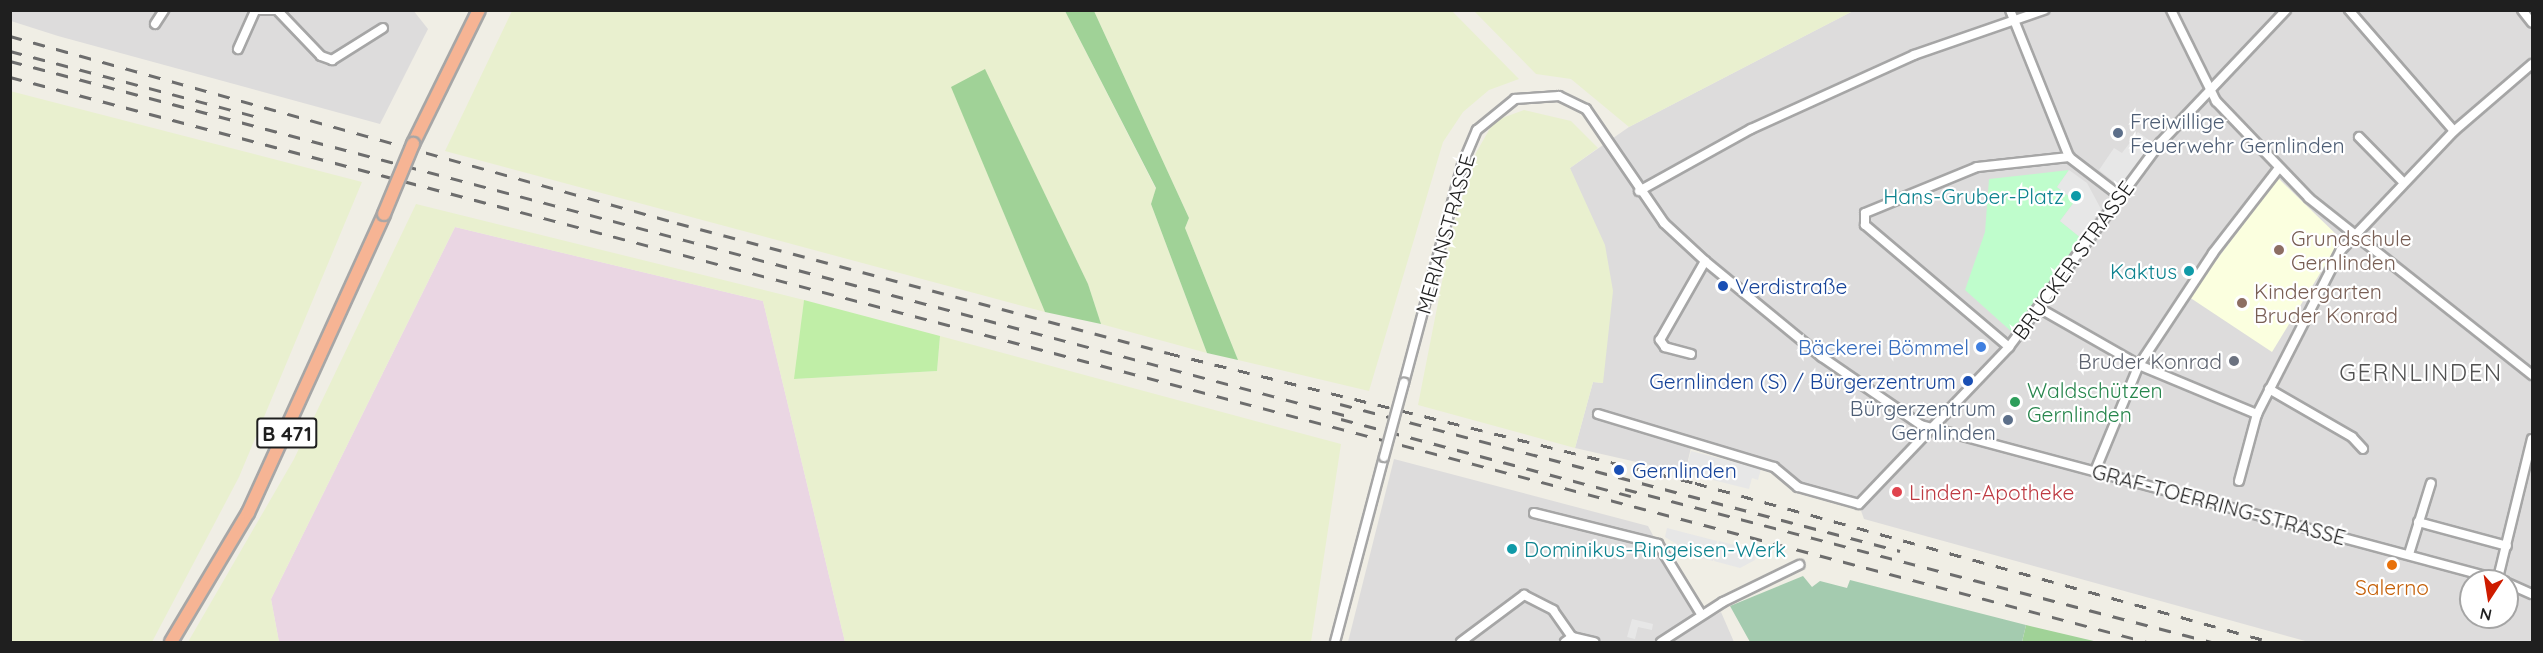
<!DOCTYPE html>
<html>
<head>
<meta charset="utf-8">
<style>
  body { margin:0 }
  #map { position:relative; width:2543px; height:653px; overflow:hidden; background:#f0eee5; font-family:Quicksand,sans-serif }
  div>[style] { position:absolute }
  .residential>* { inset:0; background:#dddcdc }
  .industrial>* { inset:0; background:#ead6e3 }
  .education>* { inset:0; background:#fbffdf }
  .farmland>* { inset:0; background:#e9f0cf }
  .grass>* { inset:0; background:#c0eea7 }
  .forest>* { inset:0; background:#a0d297 }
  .cemetery>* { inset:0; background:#a4cbaf }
  .park>* { inset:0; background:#bffdcc }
  .parking>* { inset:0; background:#e7e7e7 }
  .roads { filter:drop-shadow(2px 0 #a6a6a6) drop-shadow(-2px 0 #a6a6a6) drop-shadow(0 2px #a6a6a6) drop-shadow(0 -2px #a6a6a6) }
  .minor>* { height:8px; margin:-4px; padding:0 4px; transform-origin:4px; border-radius:4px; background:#fff }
  .trunk>* { height:12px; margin:-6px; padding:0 6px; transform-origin:6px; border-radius:6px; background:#f6b494 }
  .rail>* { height:3px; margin-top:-1.5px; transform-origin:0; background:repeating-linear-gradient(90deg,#6d6d6d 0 12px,transparent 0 24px) }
  .bridges { filter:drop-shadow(2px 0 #a6a6a6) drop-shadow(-2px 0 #a6a6a6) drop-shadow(0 2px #a6a6a6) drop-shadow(0 -2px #a6a6a6) }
  .minor-bridge>* { height:8px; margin:-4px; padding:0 4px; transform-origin:4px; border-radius:4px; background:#fff }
  .trunk-bridge>* { height:12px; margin:-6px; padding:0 6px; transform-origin:6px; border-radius:6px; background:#f6b494 }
  .dots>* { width:16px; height:16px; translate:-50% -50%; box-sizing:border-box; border:3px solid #fff; border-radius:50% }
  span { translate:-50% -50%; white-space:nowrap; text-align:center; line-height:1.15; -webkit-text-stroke:4.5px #fff; paint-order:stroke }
  .shield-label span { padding:2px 4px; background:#fff; border:2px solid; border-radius:4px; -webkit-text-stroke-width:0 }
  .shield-label { font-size:20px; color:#1f1f1f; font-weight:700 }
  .service-label { font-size:21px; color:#4e5e75 }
  .left { translate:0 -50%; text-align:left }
  .right { translate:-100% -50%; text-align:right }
  .culture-label { font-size:21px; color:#0d838f }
  .street-label { font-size:21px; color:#1f1f1f }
  .education-label { font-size:21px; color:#785e54 }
  .transit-label { font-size:21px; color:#164399 }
  .shop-label { font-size:21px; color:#366cbe }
  .worship-label { font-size:21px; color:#5b616d }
  .leisure-label { font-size:21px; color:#27864d }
  .health-label { font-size:21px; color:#be3a42 }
  .food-label { font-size:21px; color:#c56008 }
  .quarter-label { font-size:24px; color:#525252; letter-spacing:1.5px }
  .frame { position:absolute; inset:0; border:12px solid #1f1f1f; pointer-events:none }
  .north { position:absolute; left:2459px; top:569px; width:60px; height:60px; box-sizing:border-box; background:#fff; border:2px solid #a5a5a5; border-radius:50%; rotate:192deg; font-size:16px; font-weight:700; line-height:24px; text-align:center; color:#1f1f1f }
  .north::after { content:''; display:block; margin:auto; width:21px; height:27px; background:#ce1c00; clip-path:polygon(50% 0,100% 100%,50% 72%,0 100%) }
</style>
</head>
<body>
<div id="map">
  <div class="residential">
    <div style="clip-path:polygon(11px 10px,413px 10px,428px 29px,380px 124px,58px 36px,11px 21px)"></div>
    <div style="clip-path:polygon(evenodd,1853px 11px,2532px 11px,2532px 642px,2309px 642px,1864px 519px,1856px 497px,1799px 483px,1780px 465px,1693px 439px,1685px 473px,1575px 448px,1593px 382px,1603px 383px,1570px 168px,1629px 127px,1853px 11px,2471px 581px,2507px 581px,2507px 617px,2471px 617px,2471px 581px)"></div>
    <div style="clip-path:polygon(1394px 459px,1648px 526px,1700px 623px,1721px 612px,1734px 642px,1348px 642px)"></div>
  </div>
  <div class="industrial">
    <div style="clip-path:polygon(455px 227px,763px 301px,845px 642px,279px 642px,271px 599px)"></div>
  </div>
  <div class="education">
    <div style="clip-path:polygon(2278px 178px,2341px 239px,2272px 352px,2189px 297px)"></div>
  </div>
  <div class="farmland">
    <div style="clip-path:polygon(512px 11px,1065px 11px,1156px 189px,1151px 204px,1207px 353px,1101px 324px,1088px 284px,985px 70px,952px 88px,1045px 312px,445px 151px)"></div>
    <div style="clip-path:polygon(1094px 11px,1452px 11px,1519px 79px,1489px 90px,1463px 112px,1443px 142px,1369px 391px,1238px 360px,1185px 228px,1189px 218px)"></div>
    <div style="clip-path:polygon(1474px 11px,1853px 11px,1629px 127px,1571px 79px,1536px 74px)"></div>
    <div style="clip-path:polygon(10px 91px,362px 182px,239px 477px,152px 642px,11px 642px)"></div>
    <div style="clip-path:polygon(1524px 110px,1571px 121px,1598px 148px,1570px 168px,1605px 245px,1613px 291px,1603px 383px,1593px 382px,1575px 448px,1418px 405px,1452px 231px,1476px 153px,1494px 121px)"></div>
    <div style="clip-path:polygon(416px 204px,804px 300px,795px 379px,937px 371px,940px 336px,1341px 444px,1311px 642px,845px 642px,763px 301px,455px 227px,271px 599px,279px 642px,188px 642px,294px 459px)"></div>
  </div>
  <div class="grass">
    <div style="clip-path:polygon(804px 300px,940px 336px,937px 371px,794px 379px)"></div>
  </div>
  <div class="forest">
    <div style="clip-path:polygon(1065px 11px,1094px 11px,1189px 218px,1185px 228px,1238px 360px,1207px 353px,1151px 204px,1156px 188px)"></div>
    <div style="clip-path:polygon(985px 69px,1088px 284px,1101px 324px,1045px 312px,951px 87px)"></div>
    <div style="clip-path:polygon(2026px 625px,2098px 642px,2022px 642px)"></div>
  </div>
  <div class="cemetery">
    <div style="clip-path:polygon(1803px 576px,1812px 587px,1820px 581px,1847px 588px,1850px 580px,2026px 625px,2022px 642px,1750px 642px,1730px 606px)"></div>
  </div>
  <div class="park">
    <div style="clip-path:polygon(2069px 170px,2057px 187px,2075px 201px,2060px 221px,2081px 238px,2013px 333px,1965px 290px,1985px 232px,1989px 179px)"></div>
  </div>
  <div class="parking">
    <div style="clip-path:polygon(2138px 132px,2153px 143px,2119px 186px,2099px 170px,2114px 148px,2122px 153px)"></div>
    <div style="clip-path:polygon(2069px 170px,2087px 183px,2101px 209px,2081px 238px,2060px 221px,2075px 201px,2057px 187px)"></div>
    <div style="clip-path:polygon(1691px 451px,1761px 469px,1758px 480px,1752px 478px,1749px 489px,1685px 473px)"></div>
    <div style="clip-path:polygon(1667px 528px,1717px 541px,1713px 561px,1676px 552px,1678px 545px,1665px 537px)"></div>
    <div style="clip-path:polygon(1719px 541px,1757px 551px,1755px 560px,1740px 568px,1714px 561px)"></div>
    <div style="clip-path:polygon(1632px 619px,1653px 624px,1652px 630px,1638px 627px,1635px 639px,1627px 637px)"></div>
  </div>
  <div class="roads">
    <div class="minor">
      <div style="left:254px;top:10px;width:24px"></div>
      <div style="left:2010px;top:10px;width:158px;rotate:68.1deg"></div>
      <div style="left:2069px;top:157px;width:64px;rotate:37.4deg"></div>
      <div style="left:2171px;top:10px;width:102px;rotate:63.7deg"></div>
      <div style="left:2216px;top:101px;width:134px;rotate:46.2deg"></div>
      <div style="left:2309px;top:198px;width:285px;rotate:38.4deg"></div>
      <div style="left:2349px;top:10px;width:160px;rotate:49deg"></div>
      <div style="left:2522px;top:10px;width:16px;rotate:52deg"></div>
      <div style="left:278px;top:11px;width:62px;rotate:46.3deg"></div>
      <div style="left:321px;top:56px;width:12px;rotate:20deg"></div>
      <div style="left:332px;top:60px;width:60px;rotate:-32.1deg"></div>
      <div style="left:155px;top:24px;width:17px;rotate:-57deg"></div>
      <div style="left:238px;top:49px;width:42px;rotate:-65.9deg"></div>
      <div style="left:2359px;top:137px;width:63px;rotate:45.6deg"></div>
      <div style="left:1639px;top:191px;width:128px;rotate:-29deg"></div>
      <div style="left:1751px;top:129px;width:179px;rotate:-24.4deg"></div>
      <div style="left:1914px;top:55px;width:138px;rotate:-19.1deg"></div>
      <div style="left:2039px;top:308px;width:115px;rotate:29.7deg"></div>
      <div style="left:2139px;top:365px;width:128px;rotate:22.6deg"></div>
      <div style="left:2009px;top:347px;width:189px;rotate:-139.7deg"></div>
      <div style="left:1865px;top:225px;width:12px;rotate:-90deg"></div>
      <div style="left:1865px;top:213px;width:121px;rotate:-22.3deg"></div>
      <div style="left:1977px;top:167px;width:93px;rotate:-6.2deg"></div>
      <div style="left:1691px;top:354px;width:27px;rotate:-165deg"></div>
      <div style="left:1665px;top:347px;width:9px;rotate:-126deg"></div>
      <div style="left:1660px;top:340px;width:91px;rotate:-60.3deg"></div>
      <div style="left:1404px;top:383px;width:226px;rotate:-75.1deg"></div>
      <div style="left:1462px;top:165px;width:38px;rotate:-67deg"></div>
      <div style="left:1477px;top:130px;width:49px;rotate:-39.2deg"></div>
      <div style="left:1515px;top:99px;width:44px;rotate:-3.9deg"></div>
      <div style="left:1559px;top:96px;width:30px;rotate:26deg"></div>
      <div style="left:1586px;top:109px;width:138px;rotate:55.6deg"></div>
      <div style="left:1664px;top:223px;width:56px;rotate:42.8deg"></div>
      <div style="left:1705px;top:261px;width:151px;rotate:39.4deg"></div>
      <div style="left:1822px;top:357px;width:120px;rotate:34.5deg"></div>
      <div style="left:1921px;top:425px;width:604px;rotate:14.98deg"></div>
      <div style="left:2269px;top:389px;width:96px;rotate:30deg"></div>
      <div style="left:2352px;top:437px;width:16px;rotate:47deg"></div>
      <div style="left:1598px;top:414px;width:184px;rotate:16.8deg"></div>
      <div style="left:1774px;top:467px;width:31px;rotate:40deg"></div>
      <div style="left:1798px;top:487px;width:63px;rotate:15.6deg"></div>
      <div style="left:1859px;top:504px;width:217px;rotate:-46.3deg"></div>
      <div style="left:2009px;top:347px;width:254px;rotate:-53.5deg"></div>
      <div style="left:2160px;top:143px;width:183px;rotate:-46.5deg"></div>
      <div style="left:2095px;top:471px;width:115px;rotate:-67.5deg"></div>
      <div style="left:2139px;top:365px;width:134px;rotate:-56.5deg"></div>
      <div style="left:2213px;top:253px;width:108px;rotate:-52.2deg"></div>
      <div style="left:2239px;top:481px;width:69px;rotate:-75deg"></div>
      <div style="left:2257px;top:414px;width:184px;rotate:-62.9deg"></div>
      <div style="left:2341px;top:250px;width:164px;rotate:-46.5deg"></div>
      <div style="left:2454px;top:131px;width:103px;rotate:-40.7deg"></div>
      <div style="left:1534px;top:513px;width:128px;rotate:14deg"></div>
      <div style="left:1658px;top:544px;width:82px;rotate:58.4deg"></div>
      <div style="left:2418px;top:522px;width:92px;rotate:15.1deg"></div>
      <div style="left:2409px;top:554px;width:74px;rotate:-72.8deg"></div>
      <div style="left:2498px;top:578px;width:143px;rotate:-76.3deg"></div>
      <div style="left:2507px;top:583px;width:27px;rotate:24deg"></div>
      <div style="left:1335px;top:642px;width:191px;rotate:-75.2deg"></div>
      <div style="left:1461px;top:642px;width:79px;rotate:-36.7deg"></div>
      <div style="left:1524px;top:595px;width:33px;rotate:27deg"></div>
      <div style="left:1553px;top:610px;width:33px;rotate:55deg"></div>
      <div style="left:1565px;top:642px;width:9px;rotate:-36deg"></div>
      <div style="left:1572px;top:637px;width:23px;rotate:13deg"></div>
      <div style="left:1661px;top:642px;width:74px;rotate:-32.8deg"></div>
      <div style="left:1723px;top:602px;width:85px;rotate:-26deg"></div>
    </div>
    <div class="trunk">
      <div style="left:413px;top:144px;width:149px;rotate:-63.8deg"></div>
      <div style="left:171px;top:642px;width:150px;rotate:-59.2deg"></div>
      <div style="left:248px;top:513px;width:328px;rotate:-65.5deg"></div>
    </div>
  </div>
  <div class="rail">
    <div style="left:10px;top:36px;width:693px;rotate:15.66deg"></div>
    <div style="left:677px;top:223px;width:508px;rotate:14.83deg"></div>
    <div style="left:1168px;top:353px;width:543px;rotate:13.86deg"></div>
    <div style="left:1695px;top:483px;width:598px;rotate:15.43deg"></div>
    <div style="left:10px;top:51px;width:257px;rotate:14.9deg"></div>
    <div style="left:10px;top:61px;width:1388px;rotate:14.86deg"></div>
    <div style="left:10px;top:77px;width:2210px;rotate:14.81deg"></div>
    <div style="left:1340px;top:404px;width:579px;rotate:14.71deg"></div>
    <div style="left:1341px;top:419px;width:300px;rotate:14.9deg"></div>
    <div style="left:1625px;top:489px;width:606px;rotate:14.63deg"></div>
  </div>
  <div class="bridges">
    <div class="minor-bridge">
      <div style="left:1384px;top:457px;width:77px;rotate:-74.9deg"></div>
    </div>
    <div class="trunk-bridge">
      <div style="left:384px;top:214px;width:76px;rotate:-67.5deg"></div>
    </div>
  </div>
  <div class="dots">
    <div style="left:2118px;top:133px;background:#5c6f8a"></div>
    <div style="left:2076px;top:196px;background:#0f9aa8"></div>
    <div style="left:2279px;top:250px;background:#8d6e63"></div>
    <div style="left:2189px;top:271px;background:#0f9aa8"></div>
    <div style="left:1723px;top:286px;background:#1a4fb4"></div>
    <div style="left:2242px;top:303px;background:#8d6e63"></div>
    <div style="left:1981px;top:347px;background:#3f7fe0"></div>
    <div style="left:2234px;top:361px;background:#6b7280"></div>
    <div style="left:1968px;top:381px;background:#1a4fb4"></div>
    <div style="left:2015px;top:402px;background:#2e9e5b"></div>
    <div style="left:2008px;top:420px;background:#5c6f8a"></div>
    <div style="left:1619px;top:470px;background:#1a4fb4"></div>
    <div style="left:1897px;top:492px;background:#e0444e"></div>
    <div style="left:1512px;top:549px;background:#0f9aa8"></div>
    <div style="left:2392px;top:565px;background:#e8710a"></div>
  </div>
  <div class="shield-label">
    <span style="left:287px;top:433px">B 471</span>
  </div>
  <div class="service-label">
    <span class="left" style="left:2130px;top:133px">Freiwillige<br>Feuerwehr Gernlinden</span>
    <span class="right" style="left:1996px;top:420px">Bürgerzentrum<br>Gernlinden</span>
  </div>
  <div class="culture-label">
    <span class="right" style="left:2064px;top:196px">Hans-Gruber-Platz</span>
    <span class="right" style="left:2177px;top:271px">Kaktus</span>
    <span class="left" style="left:1524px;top:549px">Dominikus-Ringeisen-Werk</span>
  </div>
  <div class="street-label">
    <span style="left:1445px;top:234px;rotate:-74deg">MERIANSTRASSE</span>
    <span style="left:2073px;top:260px;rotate:-54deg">BRUCKER STRASSE</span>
    <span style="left:2219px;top:504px;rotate:15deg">GRAF-TOERRING-STRASSE</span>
  </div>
  <div class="education-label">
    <span class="left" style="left:2291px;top:250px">Grundschule<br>Gernlinden</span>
    <span class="left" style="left:2254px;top:303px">Kindergarten<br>Bruder Konrad</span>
  </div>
  <div class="transit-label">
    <span class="left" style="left:1735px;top:286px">Verdistraße</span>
    <span class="right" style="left:1956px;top:381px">Gernlinden (S) / Bürgerzentrum</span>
    <span class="left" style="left:1632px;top:470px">Gernlinden</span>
  </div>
  <div class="shop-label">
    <span class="right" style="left:1969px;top:347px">Bäckerei Bömmel</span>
  </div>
  <div class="worship-label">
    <span class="right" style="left:2222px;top:361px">Bruder Konrad</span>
  </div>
  <div class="leisure-label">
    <span class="left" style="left:2027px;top:402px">Waldschützen<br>Gernlinden</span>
  </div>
  <div class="health-label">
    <span class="left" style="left:1909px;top:492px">Linden-Apotheke</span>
  </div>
  <div class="food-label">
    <span style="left:2392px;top:587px">Salerno</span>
  </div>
  <div class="quarter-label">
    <span style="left:2421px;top:373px">GERNLINDEN</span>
  </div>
  <div class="frame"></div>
  <div class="north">N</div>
</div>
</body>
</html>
